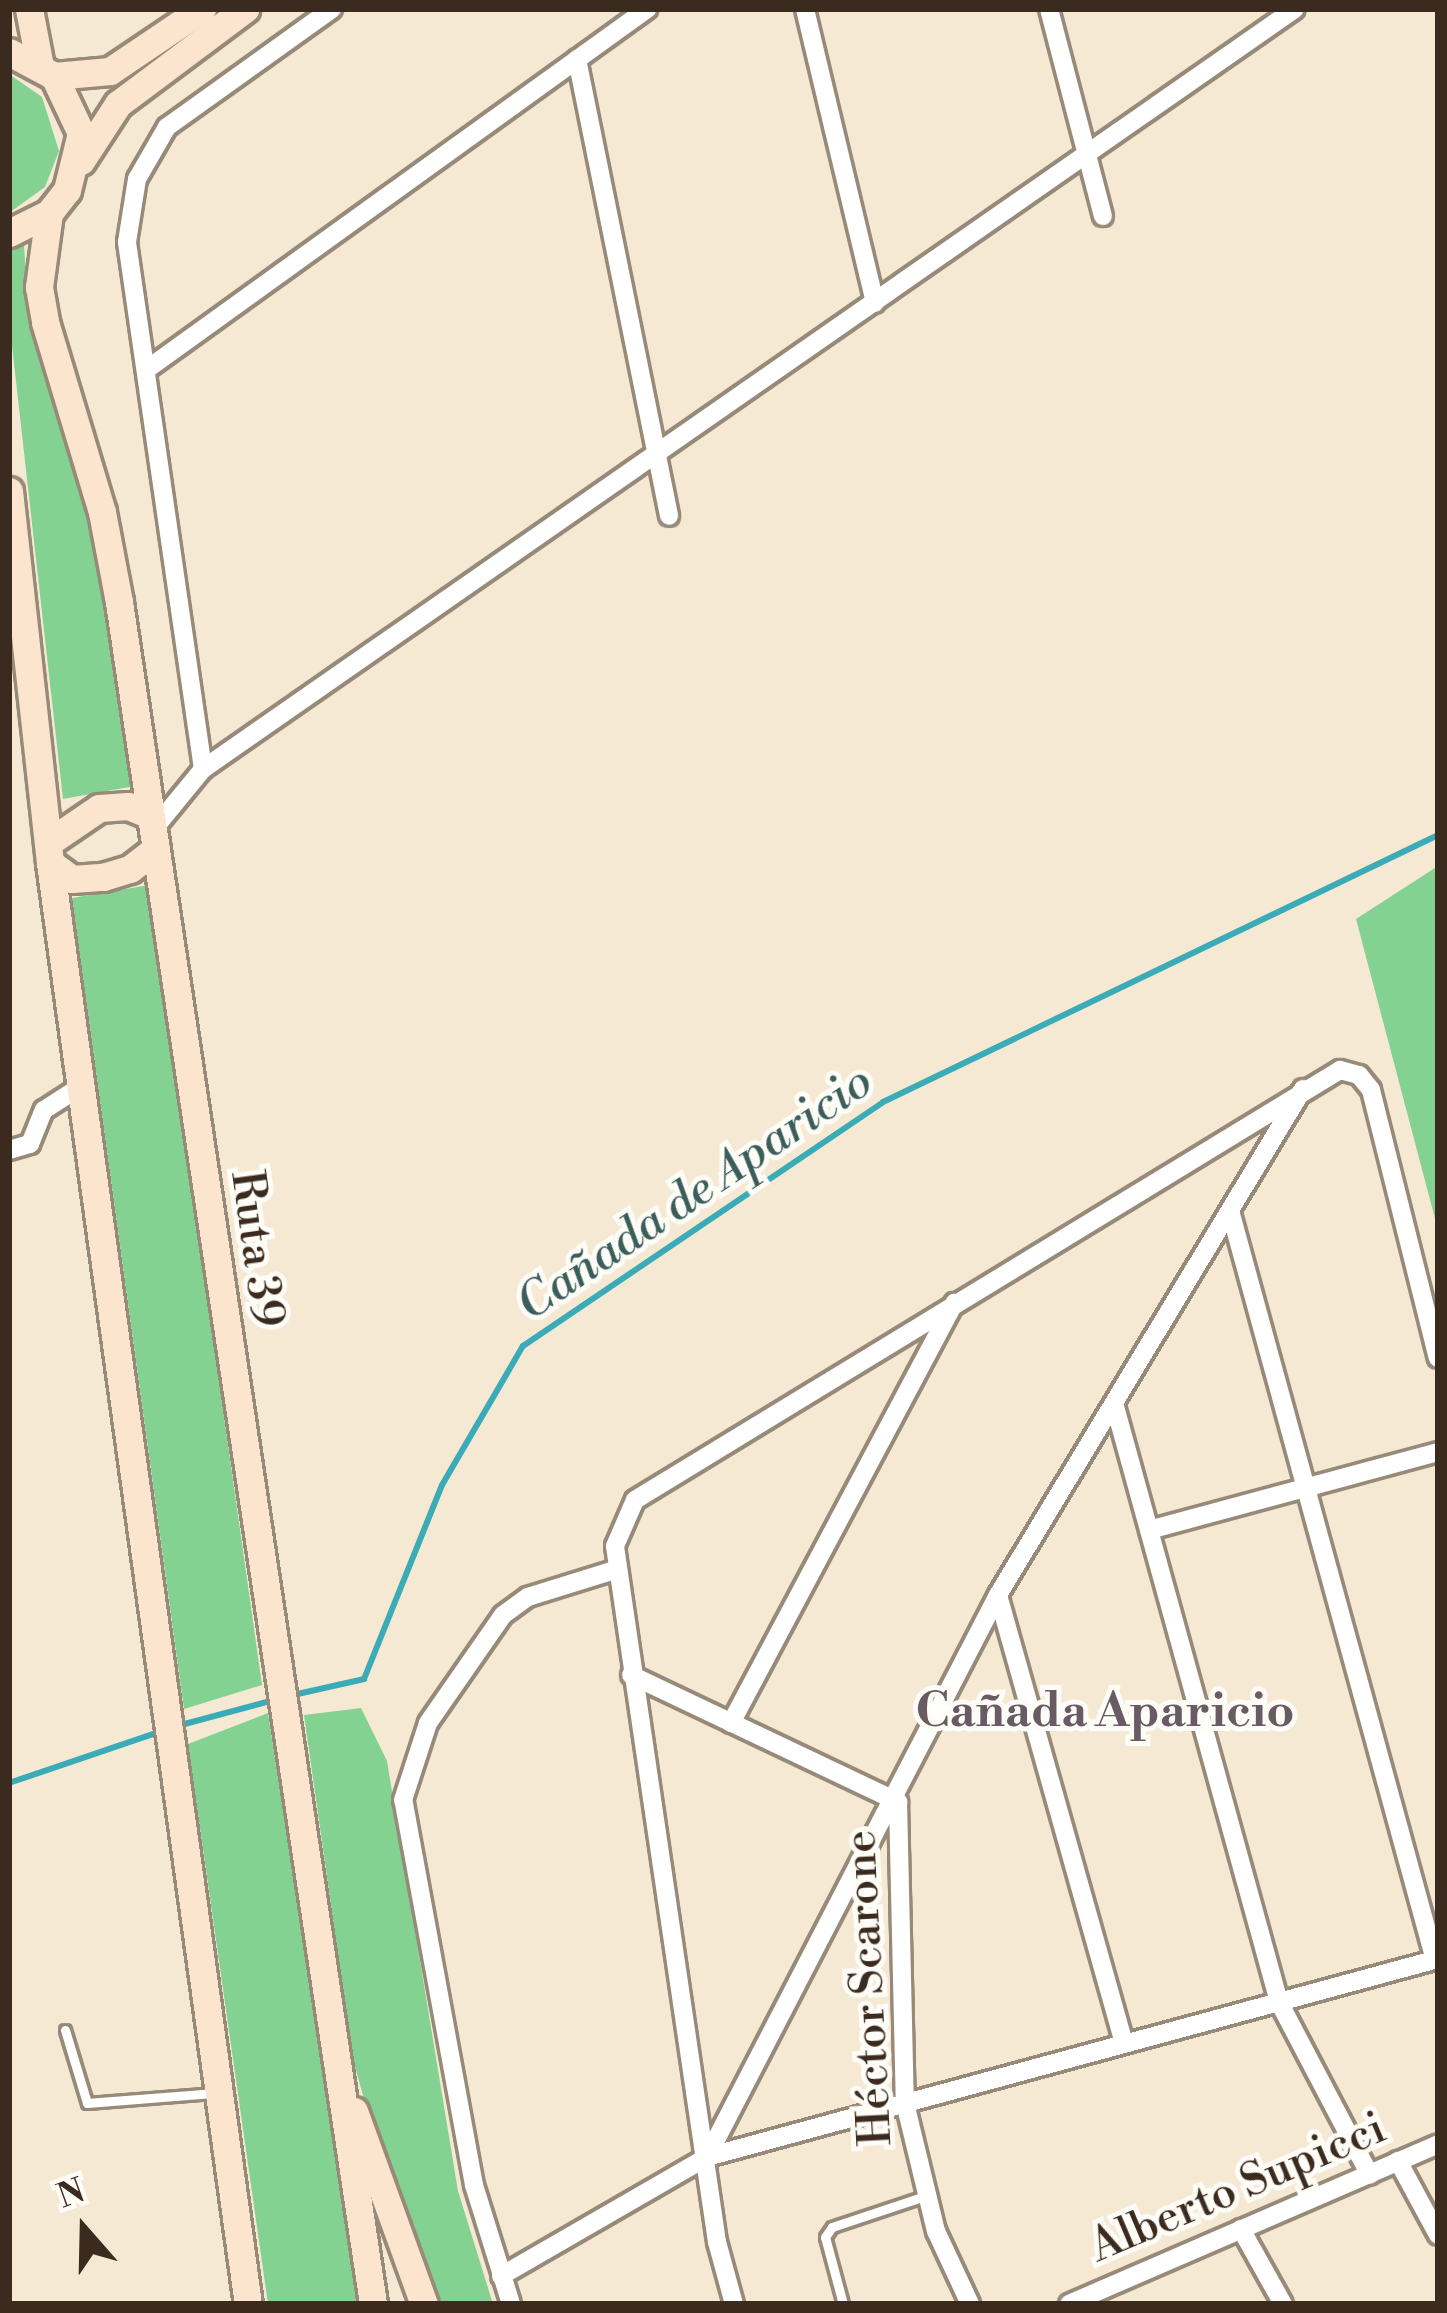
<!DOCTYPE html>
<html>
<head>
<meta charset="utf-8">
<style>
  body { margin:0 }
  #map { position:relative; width:1447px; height:2313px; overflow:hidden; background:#f6e9d4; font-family:"Libre Bodoni",serif }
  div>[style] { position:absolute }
  .green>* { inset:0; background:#83d292 }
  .stream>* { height:6px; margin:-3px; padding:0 3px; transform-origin:3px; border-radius:3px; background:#3bacb7 }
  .roads { filter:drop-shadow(3px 0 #988a79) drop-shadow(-3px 0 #988a79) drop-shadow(0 3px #988a79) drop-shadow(0 -3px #988a79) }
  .service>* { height:9px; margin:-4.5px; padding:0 4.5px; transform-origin:4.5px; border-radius:4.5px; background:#fff }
  .minor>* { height:18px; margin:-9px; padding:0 9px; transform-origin:9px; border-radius:9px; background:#fff }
  .secondary>* { height:27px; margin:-13.5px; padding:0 13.5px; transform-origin:13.5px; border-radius:13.5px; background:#fce5cf }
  span { translate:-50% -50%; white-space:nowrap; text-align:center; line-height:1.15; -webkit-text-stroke:10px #fdfcf7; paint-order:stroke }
  .street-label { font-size:45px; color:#3b2a1e }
  .water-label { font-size:48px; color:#3b5e5b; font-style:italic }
  .neighbourhood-label { font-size:48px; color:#695b64; font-weight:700 }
  .frame { position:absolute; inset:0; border:12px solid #3b2a1e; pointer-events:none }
  .north { position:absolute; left:24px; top:2169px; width:120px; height:120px; -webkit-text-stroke:9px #fdfcf7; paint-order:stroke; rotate:340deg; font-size:33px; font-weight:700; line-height:48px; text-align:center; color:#3b2a1e }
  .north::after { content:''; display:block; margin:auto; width:42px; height:54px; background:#3b2a1e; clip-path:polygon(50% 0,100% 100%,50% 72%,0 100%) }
</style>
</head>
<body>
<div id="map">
  <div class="green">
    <div style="clip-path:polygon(9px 74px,42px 97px,59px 151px,45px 187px,9px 213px)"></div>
    <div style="clip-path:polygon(24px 245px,29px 321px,88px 515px,135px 786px,63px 799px,9px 319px,9px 250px)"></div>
    <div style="clip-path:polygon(1438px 866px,1438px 1230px,1356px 919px)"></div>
    <div style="clip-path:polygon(149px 885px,262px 1685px,184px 1709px,72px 898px)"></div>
    <div style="clip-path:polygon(361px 1708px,387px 1761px,458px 2191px,493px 2304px,437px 2304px,390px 2190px,353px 2060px,304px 1715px)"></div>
    <div style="clip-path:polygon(268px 1713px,361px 2304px,268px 2304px,188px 1744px)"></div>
  </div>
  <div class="stream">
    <div style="left:293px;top:1695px;width:73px;rotate:-12.7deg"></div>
    <div style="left:364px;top:1679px;width:209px;rotate:-68.1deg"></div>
    <div style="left:442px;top:1485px;width:161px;rotate:-59.8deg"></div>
    <div style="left:523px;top:1346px;width:435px;rotate:-34.1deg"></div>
    <div style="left:883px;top:1102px;width:616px;rotate:-25.69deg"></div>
    <div style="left:177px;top:1726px;width:100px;rotate:-15deg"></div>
    <div style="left:9px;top:1783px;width:158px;rotate:-18.8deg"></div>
  </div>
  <div class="roads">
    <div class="service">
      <div style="left:65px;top:2030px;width:76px;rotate:73.2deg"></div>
      <div style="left:87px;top:2103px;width:126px;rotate:-4.5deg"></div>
      <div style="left:843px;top:2304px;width:69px;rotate:-105deg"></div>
      <div style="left:825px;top:2237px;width:12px;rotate:-55deg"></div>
      <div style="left:832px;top:2227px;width:98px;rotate:-18.4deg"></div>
    </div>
    <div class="minor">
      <div style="left:805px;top:9px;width:302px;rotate:76.6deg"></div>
      <div style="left:1049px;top:9px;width:214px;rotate:75.4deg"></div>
      <div style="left:577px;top:59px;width:466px;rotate:78.6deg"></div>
      <div style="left:146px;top:370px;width:618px;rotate:-35.77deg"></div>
      <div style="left:203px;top:769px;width:1330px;rotate:-34.84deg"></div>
      <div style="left:153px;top:830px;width:79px;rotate:-50.7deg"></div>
      <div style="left:203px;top:769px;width:532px;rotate:-98.21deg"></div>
      <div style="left:127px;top:242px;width:64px;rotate:-81deg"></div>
      <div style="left:137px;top:179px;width:60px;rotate:-60deg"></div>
      <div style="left:167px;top:127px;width:203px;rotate:-35.6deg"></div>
      <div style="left:9px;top:1150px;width:22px;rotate:-16deg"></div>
      <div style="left:30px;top:1144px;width:37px;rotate:-68deg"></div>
      <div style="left:44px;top:1110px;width:46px;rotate:-32.7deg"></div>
      <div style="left:1231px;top:1214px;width:773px;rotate:74.71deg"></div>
      <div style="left:1114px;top:1403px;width:621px;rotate:74.6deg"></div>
      <div style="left:1279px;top:2002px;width:195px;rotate:62.3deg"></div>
      <div style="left:1149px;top:1530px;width:299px;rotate:-15.1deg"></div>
      <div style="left:998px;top:1595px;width:466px;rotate:74.3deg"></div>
      <div style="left:631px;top:1675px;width:296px;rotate:25.4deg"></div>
      <div style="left:898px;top:1802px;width:301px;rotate:88.7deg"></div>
      <div style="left:905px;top:2103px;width:132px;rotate:76.4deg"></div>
      <div style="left:936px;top:2231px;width:81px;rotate:65deg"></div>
      <div style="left:731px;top:1723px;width:476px;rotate:-62deg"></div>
      <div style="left:707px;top:2157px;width:633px;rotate:-62.63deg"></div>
      <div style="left:998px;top:1595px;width:591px;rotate:-58.92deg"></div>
      <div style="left:1398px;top:2161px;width:84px;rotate:61.6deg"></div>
      <div style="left:1241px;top:2229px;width:86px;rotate:60.8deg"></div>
      <div style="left:501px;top:2276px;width:238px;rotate:-30deg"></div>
      <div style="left:707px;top:2157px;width:757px;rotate:-15.16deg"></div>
      <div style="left:511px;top:2304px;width:125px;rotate:-107.3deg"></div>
      <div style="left:474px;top:2185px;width:391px;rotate:-100.4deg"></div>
      <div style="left:403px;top:1800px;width:81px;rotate:-72deg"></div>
      <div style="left:428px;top:1723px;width:131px;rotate:-55.2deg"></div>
      <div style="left:503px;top:1615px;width:31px;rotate:-36deg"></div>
      <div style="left:528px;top:1597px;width:94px;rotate:-17.3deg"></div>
      <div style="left:734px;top:2304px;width:64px;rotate:-105.3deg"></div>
      <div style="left:717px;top:2242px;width:703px;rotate:-98.34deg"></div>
      <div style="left:615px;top:1546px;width:50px;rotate:-66.5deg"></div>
      <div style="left:635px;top:1500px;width:826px;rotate:-31.38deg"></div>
      <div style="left:1340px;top:1070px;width:20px;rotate:15deg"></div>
      <div style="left:1359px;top:1075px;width:19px;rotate:51deg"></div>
      <div style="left:1371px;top:1090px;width:276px;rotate:76deg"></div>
      <div style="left:1069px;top:2304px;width:402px;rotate:-23.4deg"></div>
    </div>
    <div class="secondary">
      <div style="left:29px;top:9px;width:58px;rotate:79.1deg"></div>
      <div style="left:9px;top:52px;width:51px;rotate:28.1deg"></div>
      <div style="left:54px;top:76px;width:63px;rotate:64.7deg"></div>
      <div style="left:81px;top:133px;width:59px;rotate:103.8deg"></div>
      <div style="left:67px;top:190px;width:29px;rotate:128deg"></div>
      <div style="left:49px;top:213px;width:45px;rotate:153.4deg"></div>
      <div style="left:54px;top:76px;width:56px;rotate:-5.1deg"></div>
      <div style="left:110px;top:71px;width:111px;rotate:-34deg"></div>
      <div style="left:81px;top:161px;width:68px;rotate:-57deg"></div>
      <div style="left:118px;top:104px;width:159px;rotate:-36.8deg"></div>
      <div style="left:49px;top:213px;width:75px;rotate:97.7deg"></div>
      <div style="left:39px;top:287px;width:36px;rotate:80deg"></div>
      <div style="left:45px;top:322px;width:198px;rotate:73.3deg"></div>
      <div style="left:102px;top:512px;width:92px;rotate:79.3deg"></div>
      <div style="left:119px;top:602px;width:1721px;rotate:81.51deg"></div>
      <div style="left:9px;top:491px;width:374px;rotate:83.7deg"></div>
      <div style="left:50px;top:863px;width:1455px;rotate:82.18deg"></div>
      <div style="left:49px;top:842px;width:60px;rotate:-34.2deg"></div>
      <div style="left:99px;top:808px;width:29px;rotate:-4deg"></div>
      <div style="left:128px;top:806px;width:24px;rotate:22deg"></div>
      <div style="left:50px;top:863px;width:27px;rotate:36deg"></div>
      <div style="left:72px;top:879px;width:31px;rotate:-4deg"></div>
      <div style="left:103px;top:877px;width:28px;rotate:-17deg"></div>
      <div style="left:130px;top:869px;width:33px;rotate:-38deg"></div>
      <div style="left:354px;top:2111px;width:205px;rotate:70.1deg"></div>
    </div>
  </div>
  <div class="street-label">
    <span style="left:256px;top:1249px;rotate:82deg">Ruta 39</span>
    <span style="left:869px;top:1988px;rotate:-93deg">Héctor Scarone</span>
    <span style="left:1238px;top:2188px;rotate:-23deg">Alberto Supicci</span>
  </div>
  <div class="water-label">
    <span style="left:695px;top:1194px;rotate:-34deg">Cañada de Aparicio</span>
  </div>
  <div class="neighbourhood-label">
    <span style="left:1105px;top:1713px">Cañada Aparicio</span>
  </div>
  <div class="frame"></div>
  <div class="north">N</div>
</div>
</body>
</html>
